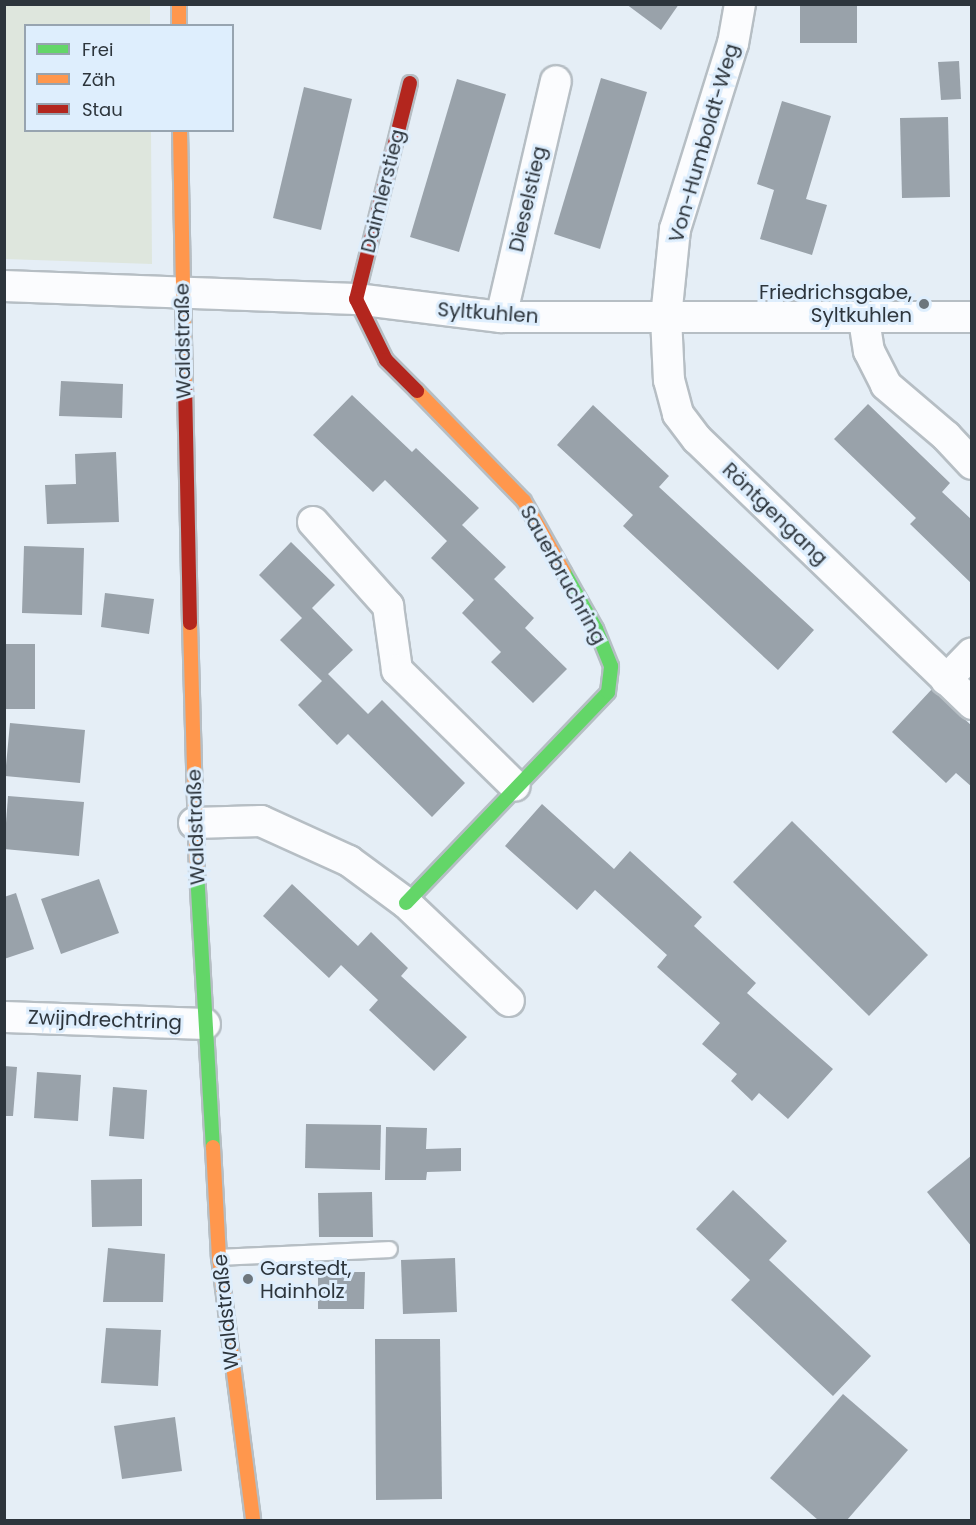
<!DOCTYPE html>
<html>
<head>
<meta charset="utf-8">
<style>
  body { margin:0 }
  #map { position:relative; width:976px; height:1525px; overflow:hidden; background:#e5eef6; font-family:Poppins,sans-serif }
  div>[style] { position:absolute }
  .green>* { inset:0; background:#dee6dd }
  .building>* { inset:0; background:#99a2aa }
  .roads { filter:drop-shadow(2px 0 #b6bec4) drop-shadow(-2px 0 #b6bec4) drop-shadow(0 2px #b6bec4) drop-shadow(0 -2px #b6bec4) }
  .lane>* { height:15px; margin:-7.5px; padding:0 7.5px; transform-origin:7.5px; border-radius:7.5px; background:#fbfcfe }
  .street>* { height:30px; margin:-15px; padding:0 15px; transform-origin:15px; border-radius:15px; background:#fbfcfe }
  .fast>* { height:14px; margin:-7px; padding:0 7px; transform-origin:7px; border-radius:7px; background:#63d668 }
  .slow>* { height:14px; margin:-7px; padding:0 7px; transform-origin:7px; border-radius:7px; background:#ff974d }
  .jam>* { height:14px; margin:-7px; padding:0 7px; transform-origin:7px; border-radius:7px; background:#b3261e }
  .dots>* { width:16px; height:16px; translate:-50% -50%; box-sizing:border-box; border:3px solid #deeefd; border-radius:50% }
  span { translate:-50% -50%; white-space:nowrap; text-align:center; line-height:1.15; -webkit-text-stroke:6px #deeefd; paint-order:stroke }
  .street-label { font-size:20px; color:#2d353c }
  .poi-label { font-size:20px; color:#2d353c }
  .right { translate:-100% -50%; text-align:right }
  .left { translate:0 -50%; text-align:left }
  .frame { position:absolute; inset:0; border:6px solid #2d353c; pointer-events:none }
  .legend { position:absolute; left:24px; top:24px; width:210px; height:108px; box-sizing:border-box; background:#deeefd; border:2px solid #97a4b0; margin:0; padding:8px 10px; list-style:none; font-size:18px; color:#2d353c }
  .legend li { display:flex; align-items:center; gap:12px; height:30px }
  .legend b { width:30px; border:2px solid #97a4b0 }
</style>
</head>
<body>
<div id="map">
  <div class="green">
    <div style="clip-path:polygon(5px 4px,150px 5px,150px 25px,26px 26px,26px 130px,151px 131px,152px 264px,5px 259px)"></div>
  </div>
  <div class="building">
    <div style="clip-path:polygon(626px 4px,679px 4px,661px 30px)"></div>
    <div style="clip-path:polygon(800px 4px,857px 4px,857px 43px,800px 43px)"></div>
    <div style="clip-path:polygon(959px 61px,961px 99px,941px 100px,938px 62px)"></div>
    <div style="clip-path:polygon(601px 78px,647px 92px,600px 249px,554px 234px)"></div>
    <div style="clip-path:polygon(457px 79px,506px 94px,459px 252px,410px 237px)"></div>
    <div style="clip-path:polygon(304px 87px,352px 99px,321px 230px,273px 218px)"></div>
    <div style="clip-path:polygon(782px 101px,831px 116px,806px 199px,827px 205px,812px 255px,760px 239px,774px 190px,757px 184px)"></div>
    <div style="clip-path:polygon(948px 117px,950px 197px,902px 198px,900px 118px)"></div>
    <div style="clip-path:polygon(61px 381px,123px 384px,122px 418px,59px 416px)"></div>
    <div style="clip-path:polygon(352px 395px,412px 452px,416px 448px,479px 508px,462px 525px,506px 567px,494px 579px,534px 618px,525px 628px,567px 669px,533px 703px,491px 662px,501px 652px,462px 613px,474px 600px,431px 558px,447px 541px,385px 480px,373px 492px,313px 435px)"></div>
    <div style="clip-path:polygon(868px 404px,950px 483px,942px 492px,972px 520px,972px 584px,910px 524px,916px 518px,834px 439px)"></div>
    <div style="clip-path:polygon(593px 405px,669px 476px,659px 487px,814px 630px,778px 670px,623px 526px,633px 515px,557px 445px)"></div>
    <div style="clip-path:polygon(116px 452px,119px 522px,47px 524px,45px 485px,76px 484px,75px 454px)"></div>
    <div style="clip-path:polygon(291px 542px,335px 585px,312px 608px,353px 650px,328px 674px,368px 714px,382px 700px,465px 783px,432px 817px,348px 734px,337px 745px,298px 705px,322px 681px,280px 640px,302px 618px,259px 575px)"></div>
    <div style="clip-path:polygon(24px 546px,84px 548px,82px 615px,22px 613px)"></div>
    <div style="clip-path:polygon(105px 593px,154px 599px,149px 634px,101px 627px)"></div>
    <div style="clip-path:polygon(4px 644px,35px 644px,35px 709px,4px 709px)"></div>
    <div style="clip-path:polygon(932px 689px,972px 726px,972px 787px,956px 773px,946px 783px,892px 732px)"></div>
    <div style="clip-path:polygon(10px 723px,85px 730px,80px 783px,5px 776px)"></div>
    <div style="clip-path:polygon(8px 796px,84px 802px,79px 856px,4px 849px)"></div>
    <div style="clip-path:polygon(542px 804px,614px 869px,630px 851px,702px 917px,694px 926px,756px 983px,747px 993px,833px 1069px,788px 1119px,759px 1093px,752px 1101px,731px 1081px,737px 1074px,702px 1044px,720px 1023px,657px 967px,667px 955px,595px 890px,577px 910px,505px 846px)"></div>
    <div style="clip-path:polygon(792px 821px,928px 955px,869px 1016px,733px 882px)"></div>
    <div style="clip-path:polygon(99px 879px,119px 933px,61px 954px,41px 899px)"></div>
    <div style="clip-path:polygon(292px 884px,358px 946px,371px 932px,408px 968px,401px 976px,467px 1037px,434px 1071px,369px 1010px,378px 1000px,341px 965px,329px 978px,263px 916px)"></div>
    <div style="clip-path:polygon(16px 893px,34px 949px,4px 959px,4px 897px)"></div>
    <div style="clip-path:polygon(4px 1066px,17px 1067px,13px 1116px,4px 1116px)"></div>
    <div style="clip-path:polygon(37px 1072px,81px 1075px,78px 1121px,34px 1118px)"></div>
    <div style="clip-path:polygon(113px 1087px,147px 1090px,144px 1139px,109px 1136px)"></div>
    <div style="clip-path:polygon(306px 1124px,381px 1125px,380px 1170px,305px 1168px)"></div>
    <div style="clip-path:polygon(386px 1127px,427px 1128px,426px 1149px,461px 1148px,461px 1171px,427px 1172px,426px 1180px,385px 1180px)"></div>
    <div style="clip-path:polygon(972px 1155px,972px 1247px,927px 1192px)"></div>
    <div style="clip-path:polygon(142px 1179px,142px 1226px,92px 1227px,91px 1180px)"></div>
    <div style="clip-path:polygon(733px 1190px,787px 1241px,769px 1260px,871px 1356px,833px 1396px,731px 1300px,750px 1280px,696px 1229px)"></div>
    <div style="clip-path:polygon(372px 1192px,373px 1237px,319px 1237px,318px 1193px)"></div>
    <div style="clip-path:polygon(108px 1248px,165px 1254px,163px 1302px,103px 1302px)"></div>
    <div style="clip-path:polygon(455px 1258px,457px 1312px,403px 1314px,401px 1260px)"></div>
    <div style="clip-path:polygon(318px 1272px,365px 1272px,364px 1309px,318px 1309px)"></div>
    <div style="clip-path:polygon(106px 1328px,161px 1330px,158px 1386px,101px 1383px)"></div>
    <div style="clip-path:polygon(375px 1339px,440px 1339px,442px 1499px,376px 1500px)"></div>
    <div style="clip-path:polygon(843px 1394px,908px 1450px,847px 1520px,818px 1520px,770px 1478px)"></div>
    <div style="clip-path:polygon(175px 1417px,182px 1471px,122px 1479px,114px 1426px)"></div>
  </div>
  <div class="roads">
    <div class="lane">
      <div style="left:219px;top:1257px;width:170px;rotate:-2.7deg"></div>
    </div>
    <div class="street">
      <div style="left:740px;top:4px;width:40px;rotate:100deg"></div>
      <div style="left:733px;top:43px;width:195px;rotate:107.3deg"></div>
      <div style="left:675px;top:229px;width:88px;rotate:95.8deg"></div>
      <div style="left:666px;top:317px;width:63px;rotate:87.3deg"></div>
      <div style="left:669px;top:380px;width:35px;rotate:75deg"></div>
      <div style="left:678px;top:414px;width:31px;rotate:53deg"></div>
      <div style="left:697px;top:439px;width:382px;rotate:43.9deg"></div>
      <div style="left:4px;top:286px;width:352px;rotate:2.1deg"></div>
      <div style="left:356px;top:299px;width:146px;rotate:7.1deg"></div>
      <div style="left:501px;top:317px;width:471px"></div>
      <div style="left:501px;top:317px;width:242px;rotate:-76.9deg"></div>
      <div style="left:864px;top:320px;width:31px;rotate:81deg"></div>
      <div style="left:869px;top:351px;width:38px;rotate:63deg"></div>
      <div style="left:886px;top:385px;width:79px;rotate:40.4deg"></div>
      <div style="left:946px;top:436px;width:38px;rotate:47deg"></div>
      <div style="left:313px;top:522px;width:113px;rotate:48.2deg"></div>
      <div style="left:388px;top:606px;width:65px;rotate:82deg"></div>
      <div style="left:397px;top:670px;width:165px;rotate:44.5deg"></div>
      <div style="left:946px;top:680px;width:37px;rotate:-46deg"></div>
      <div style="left:194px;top:823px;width:67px;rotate:-1.7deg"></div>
      <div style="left:261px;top:821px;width:97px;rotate:24.4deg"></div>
      <div style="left:349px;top:861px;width:71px;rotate:36.4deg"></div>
      <div style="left:406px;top:903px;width:142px;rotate:43.6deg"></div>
      <div style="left:4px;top:1017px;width:201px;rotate:2deg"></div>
    </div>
    <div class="fast">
      <div style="left:197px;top:872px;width:275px;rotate:86.7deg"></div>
      <div style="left:406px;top:903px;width:292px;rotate:-46.2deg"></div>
      <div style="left:608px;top:692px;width:26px;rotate:-83deg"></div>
      <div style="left:611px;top:666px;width:40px;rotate:-112deg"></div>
      <div style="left:596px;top:629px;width:65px;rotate:-119.3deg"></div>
    </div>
    <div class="slow">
      <div style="left:179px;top:4px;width:22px;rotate:90deg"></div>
      <div style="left:180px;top:130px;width:255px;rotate:88.9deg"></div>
      <div style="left:417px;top:391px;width:153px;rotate:45.8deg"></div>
      <div style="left:524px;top:501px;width:81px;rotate:60.6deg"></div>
      <div style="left:190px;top:623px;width:249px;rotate:88.4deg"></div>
      <div style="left:213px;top:1147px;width:110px;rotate:86.9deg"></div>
      <div style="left:219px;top:1257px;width:265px;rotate:82.6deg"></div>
    </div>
    <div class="jam">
      <div style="left:410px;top:83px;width:223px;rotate:104deg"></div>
      <div style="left:356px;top:299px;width:68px;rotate:63.8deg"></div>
      <div style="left:386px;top:360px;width:44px;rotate:45deg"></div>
      <div style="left:185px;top:385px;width:238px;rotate:88.8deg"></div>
    </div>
  </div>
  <div class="dots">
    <div style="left:924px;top:304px;background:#6d767d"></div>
    <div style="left:248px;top:1279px;background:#6d767d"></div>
  </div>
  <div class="street-label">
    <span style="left:704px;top:143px;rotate:-74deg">Von-Humboldt-Weg</span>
    <span style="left:383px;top:191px;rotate:-76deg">Daimlerstieg</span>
    <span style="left:528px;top:199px;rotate:-77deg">Dieselstieg</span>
    <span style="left:488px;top:313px;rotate:4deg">Syltkuhlen</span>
    <span style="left:183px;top:341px;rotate:-91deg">Waldstraße</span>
    <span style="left:775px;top:514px;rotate:44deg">Röntgengang</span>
    <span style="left:563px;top:575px;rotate:61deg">Sauerbruchring</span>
    <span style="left:196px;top:827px;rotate:-92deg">Waldstraße</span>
    <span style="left:105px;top:1020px;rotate:2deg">Zwijndrechtring</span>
    <span style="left:226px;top:1312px;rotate:-96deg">Waldstraße</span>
  </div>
  <div class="poi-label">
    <span class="right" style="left:912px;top:304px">Friedrichsgabe,<br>Syltkuhlen</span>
    <span class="left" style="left:260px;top:1280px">Garstedt,<br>Hainholz</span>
  </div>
  <div class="frame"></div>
  <ul class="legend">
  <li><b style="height:8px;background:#63d668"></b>Frei</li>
  <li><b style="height:8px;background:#ff974d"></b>Zäh</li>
  <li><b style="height:8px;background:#b3261e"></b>Stau</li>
  </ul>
</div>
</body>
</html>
